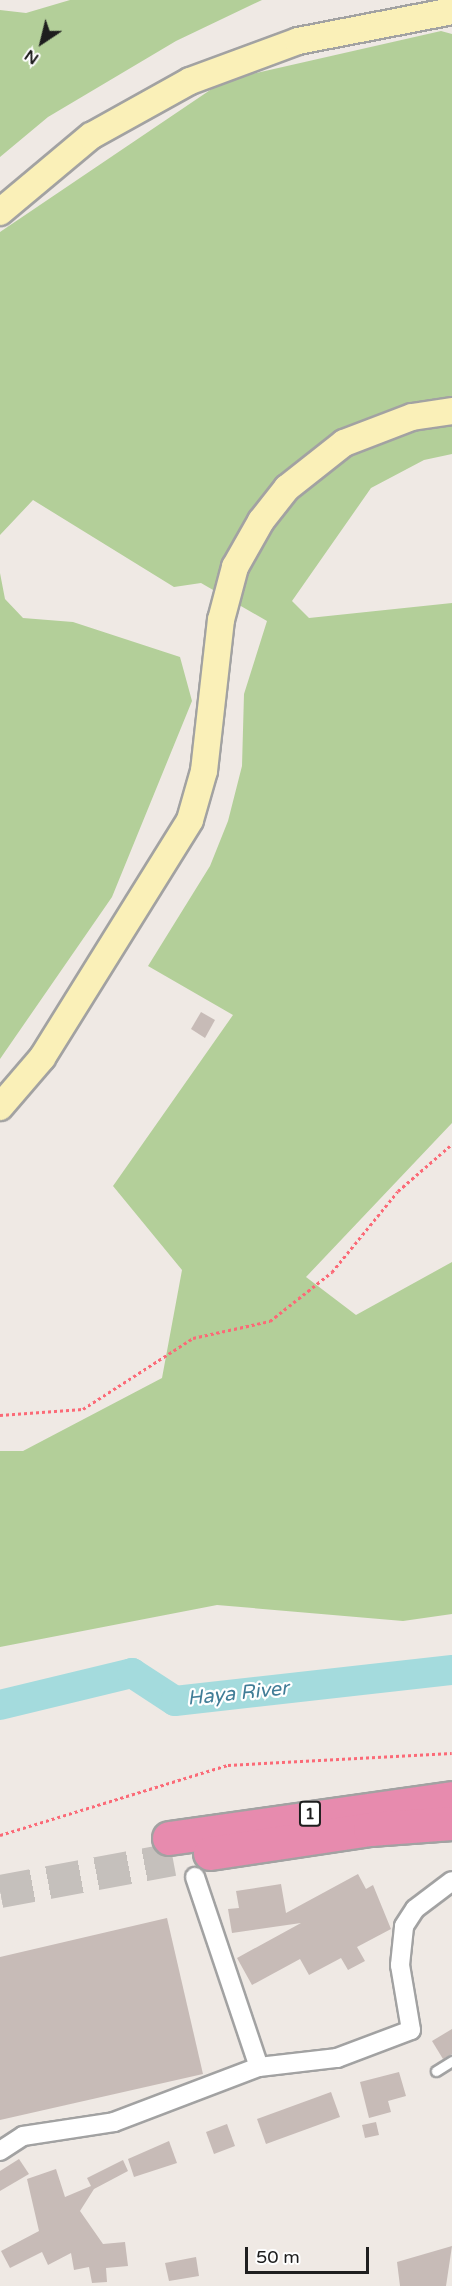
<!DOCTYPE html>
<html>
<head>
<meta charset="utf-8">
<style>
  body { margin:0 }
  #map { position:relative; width:452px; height:2286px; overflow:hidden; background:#efe9e4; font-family:"Varela Round",sans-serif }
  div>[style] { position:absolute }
  .forest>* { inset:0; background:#b3cf99 }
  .river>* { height:30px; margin:-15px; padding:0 15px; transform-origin:15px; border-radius:15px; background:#a4dbdd }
  .building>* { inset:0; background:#c7bbb7 }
  .highway-tunnel>* { height:33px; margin-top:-16.5px; transform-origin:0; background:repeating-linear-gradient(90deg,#c5c0bc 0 33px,transparent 0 49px) }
  .path>* { height:3px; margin-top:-1.5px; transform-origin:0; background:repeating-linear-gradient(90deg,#fb6a77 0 3px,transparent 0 6px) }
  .roads { filter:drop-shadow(2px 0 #a2a2a2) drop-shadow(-2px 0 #a2a2a2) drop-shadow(0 2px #a2a2a2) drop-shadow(0 -2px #a2a2a2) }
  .lane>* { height:9px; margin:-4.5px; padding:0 4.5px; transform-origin:4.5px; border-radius:4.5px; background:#fff }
  .street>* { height:18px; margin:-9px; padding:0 9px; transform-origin:9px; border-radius:9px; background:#fff }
  .secondary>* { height:26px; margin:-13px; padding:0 13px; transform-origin:13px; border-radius:13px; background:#faf0b8 }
  .highway>* { height:33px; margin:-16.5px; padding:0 16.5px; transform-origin:16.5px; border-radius:16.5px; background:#e78bae }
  span { translate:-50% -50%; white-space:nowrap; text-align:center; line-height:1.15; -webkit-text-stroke:4.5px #fff; paint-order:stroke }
  .shield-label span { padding:2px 4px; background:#fff; border:2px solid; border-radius:4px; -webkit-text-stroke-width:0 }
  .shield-label { font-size:16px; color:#1e1e1e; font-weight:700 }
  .water-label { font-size:20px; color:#417d97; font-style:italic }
  .north { position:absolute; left:12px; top:12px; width:60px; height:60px; -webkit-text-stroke:4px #fff; paint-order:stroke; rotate:215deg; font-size:16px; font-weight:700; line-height:24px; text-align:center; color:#1e1e1e }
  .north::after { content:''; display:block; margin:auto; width:21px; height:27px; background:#1e1e1e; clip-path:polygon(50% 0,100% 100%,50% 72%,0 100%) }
  .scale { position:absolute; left:245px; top:2247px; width:124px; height:27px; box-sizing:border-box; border:3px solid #1e1e1e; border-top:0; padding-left:8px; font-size:18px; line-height:21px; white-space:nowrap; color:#1e1e1e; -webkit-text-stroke:4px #fff; paint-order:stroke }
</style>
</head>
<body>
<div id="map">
  <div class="forest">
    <div style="clip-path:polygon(70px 0,262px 0,176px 41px,48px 117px,0 157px,0 10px,26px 13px)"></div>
    <div style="clip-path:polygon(441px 31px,452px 34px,452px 454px,424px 460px,371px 488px,292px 601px,309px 618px,452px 603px,452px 1123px,306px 1277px,356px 1315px,452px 1262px,452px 1614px,403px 1621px,217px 1605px,0 1647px,0 1451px,23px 1451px,162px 1378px,182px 1270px,113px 1186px,233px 1015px,148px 966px,210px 866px,228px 821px,242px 766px,244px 694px,267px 621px,201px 583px,174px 587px,33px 500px,0 535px,0 232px,225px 80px)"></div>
    <div style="clip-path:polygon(0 573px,5px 599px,23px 618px,73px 622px,180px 657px,192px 701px,112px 897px,0 1059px)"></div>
  </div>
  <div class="river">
    <div style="left:0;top:1705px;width:136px;rotate:-13.6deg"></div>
    <div style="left:132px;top:1673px;width:51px;rotate:33.1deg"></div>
    <div style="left:175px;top:1701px;width:279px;rotate:-6.4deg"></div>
  </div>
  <div class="building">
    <div style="clip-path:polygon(201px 1012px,215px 1020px,205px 1038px,191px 1029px)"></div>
    <div style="clip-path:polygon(358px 1874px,366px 1889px,373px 1885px,391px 1929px,357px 1947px,365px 1961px,348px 1970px,341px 1958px,309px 1975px,300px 1959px,252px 1985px,237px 1958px,301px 1923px,232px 1933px,228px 1909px,239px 1908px,236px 1891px,281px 1884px,286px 1913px)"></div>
    <div style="clip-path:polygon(167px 1918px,203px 2074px,0 2120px,0 1957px)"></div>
    <div style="clip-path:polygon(452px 2029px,452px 2054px,443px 2059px,432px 2041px)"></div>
    <div style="clip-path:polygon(399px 2072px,406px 2096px,388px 2101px,391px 2112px,369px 2118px,360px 2082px)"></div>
    <div style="clip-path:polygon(331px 2092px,340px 2117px,266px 2144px,257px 2119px)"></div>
    <div style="clip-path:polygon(376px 2122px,379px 2135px,365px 2138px,362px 2125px)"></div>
    <div style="clip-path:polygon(227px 2124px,235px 2146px,214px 2154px,206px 2132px)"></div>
    <div style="clip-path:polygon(169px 2141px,177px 2163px,134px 2177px,128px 2159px)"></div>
    <div style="clip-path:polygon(19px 2159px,29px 2174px,0 2191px,0 2171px)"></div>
    <div style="clip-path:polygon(123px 2160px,128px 2171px,94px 2189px,80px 2211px,103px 2244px,125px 2242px,128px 2266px,106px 2268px,107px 2282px,92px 2283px,89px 2267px,74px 2270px,71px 2253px,48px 2265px,42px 2252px,10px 2268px,1px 2251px,39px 2231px,27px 2179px,56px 2169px,65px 2197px,91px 2186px,87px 2178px)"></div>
    <div style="clip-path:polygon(452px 2246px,446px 2286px,400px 2286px,397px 2262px)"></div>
    <div style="clip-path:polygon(196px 2257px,199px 2276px,169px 2281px,165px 2263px)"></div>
  </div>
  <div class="highway-tunnel">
    <div style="left:0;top:1891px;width:176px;rotate:-10.5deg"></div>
  </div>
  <div class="path">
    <div style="left:0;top:1415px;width:83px;rotate:-4.1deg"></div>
    <div style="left:83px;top:1409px;width:131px;rotate:-32.8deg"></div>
    <div style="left:193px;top:1338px;width:79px;rotate:-12.4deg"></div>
    <div style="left:270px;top:1321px;width:79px;rotate:-38.3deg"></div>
    <div style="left:332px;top:1272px;width:104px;rotate:-50.8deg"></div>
    <div style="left:398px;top:1191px;width:72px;rotate:-41deg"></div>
    <div style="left:0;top:1835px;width:239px;rotate:-17.1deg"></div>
    <div style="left:228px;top:1765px;width:224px;rotate:-3.1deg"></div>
  </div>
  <div class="roads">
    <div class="lane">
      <div style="left:436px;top:2071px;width:19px;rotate:-32deg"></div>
    </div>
    <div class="street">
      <div style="left:195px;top:1877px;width:200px;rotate:71.4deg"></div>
      <div style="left:0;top:2151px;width:27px;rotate:-33deg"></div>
      <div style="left:23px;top:2136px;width:92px;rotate:-8.7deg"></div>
      <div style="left:114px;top:2122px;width:155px;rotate:-20.8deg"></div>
      <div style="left:259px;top:2067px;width:79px;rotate:-6.6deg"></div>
      <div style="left:337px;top:2058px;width:79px;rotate:-20.7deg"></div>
      <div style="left:411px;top:2030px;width:66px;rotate:-99.6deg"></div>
      <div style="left:400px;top:1965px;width:39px;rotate:-84deg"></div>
      <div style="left:404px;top:1926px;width:20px;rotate:-57deg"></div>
      <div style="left:415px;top:1909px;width:46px;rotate:-37.1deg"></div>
    </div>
    <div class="secondary">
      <div style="left:0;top:212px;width:119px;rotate:-39.9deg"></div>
      <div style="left:91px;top:136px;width:113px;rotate:-29.1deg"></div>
      <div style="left:190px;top:81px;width:115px;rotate:-20.3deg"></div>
      <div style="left:298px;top:41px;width:157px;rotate:-11deg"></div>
      <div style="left:0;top:1107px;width:65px;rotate:-49.4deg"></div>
      <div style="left:42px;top:1058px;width:280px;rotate:-58.1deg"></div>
      <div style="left:190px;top:820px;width:51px;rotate:-74.1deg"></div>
      <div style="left:204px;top:771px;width:152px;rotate:-83.6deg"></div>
      <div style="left:221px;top:620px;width:55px;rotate:-75.2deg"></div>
      <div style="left:235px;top:567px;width:53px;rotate:-60.5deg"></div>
      <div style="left:261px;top:521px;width:42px;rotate:-51.8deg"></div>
      <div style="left:287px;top:488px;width:73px;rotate:-38.3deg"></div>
      <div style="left:344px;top:443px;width:73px;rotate:-20.9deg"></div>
      <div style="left:412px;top:417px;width:40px;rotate:-8.5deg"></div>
    </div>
    <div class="highway">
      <div style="left:169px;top:1838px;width:286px;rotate:-8deg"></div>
      <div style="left:210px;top:1853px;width:162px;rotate:-8.5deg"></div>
      <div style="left:370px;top:1829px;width:82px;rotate:-4.2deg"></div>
    </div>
  </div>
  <div class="shield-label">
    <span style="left:310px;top:1814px">1</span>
  </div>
  <div class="water-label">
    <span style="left:238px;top:1694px;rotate:-6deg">Haya River</span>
  </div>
  <div class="north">N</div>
  <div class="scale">50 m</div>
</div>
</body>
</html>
